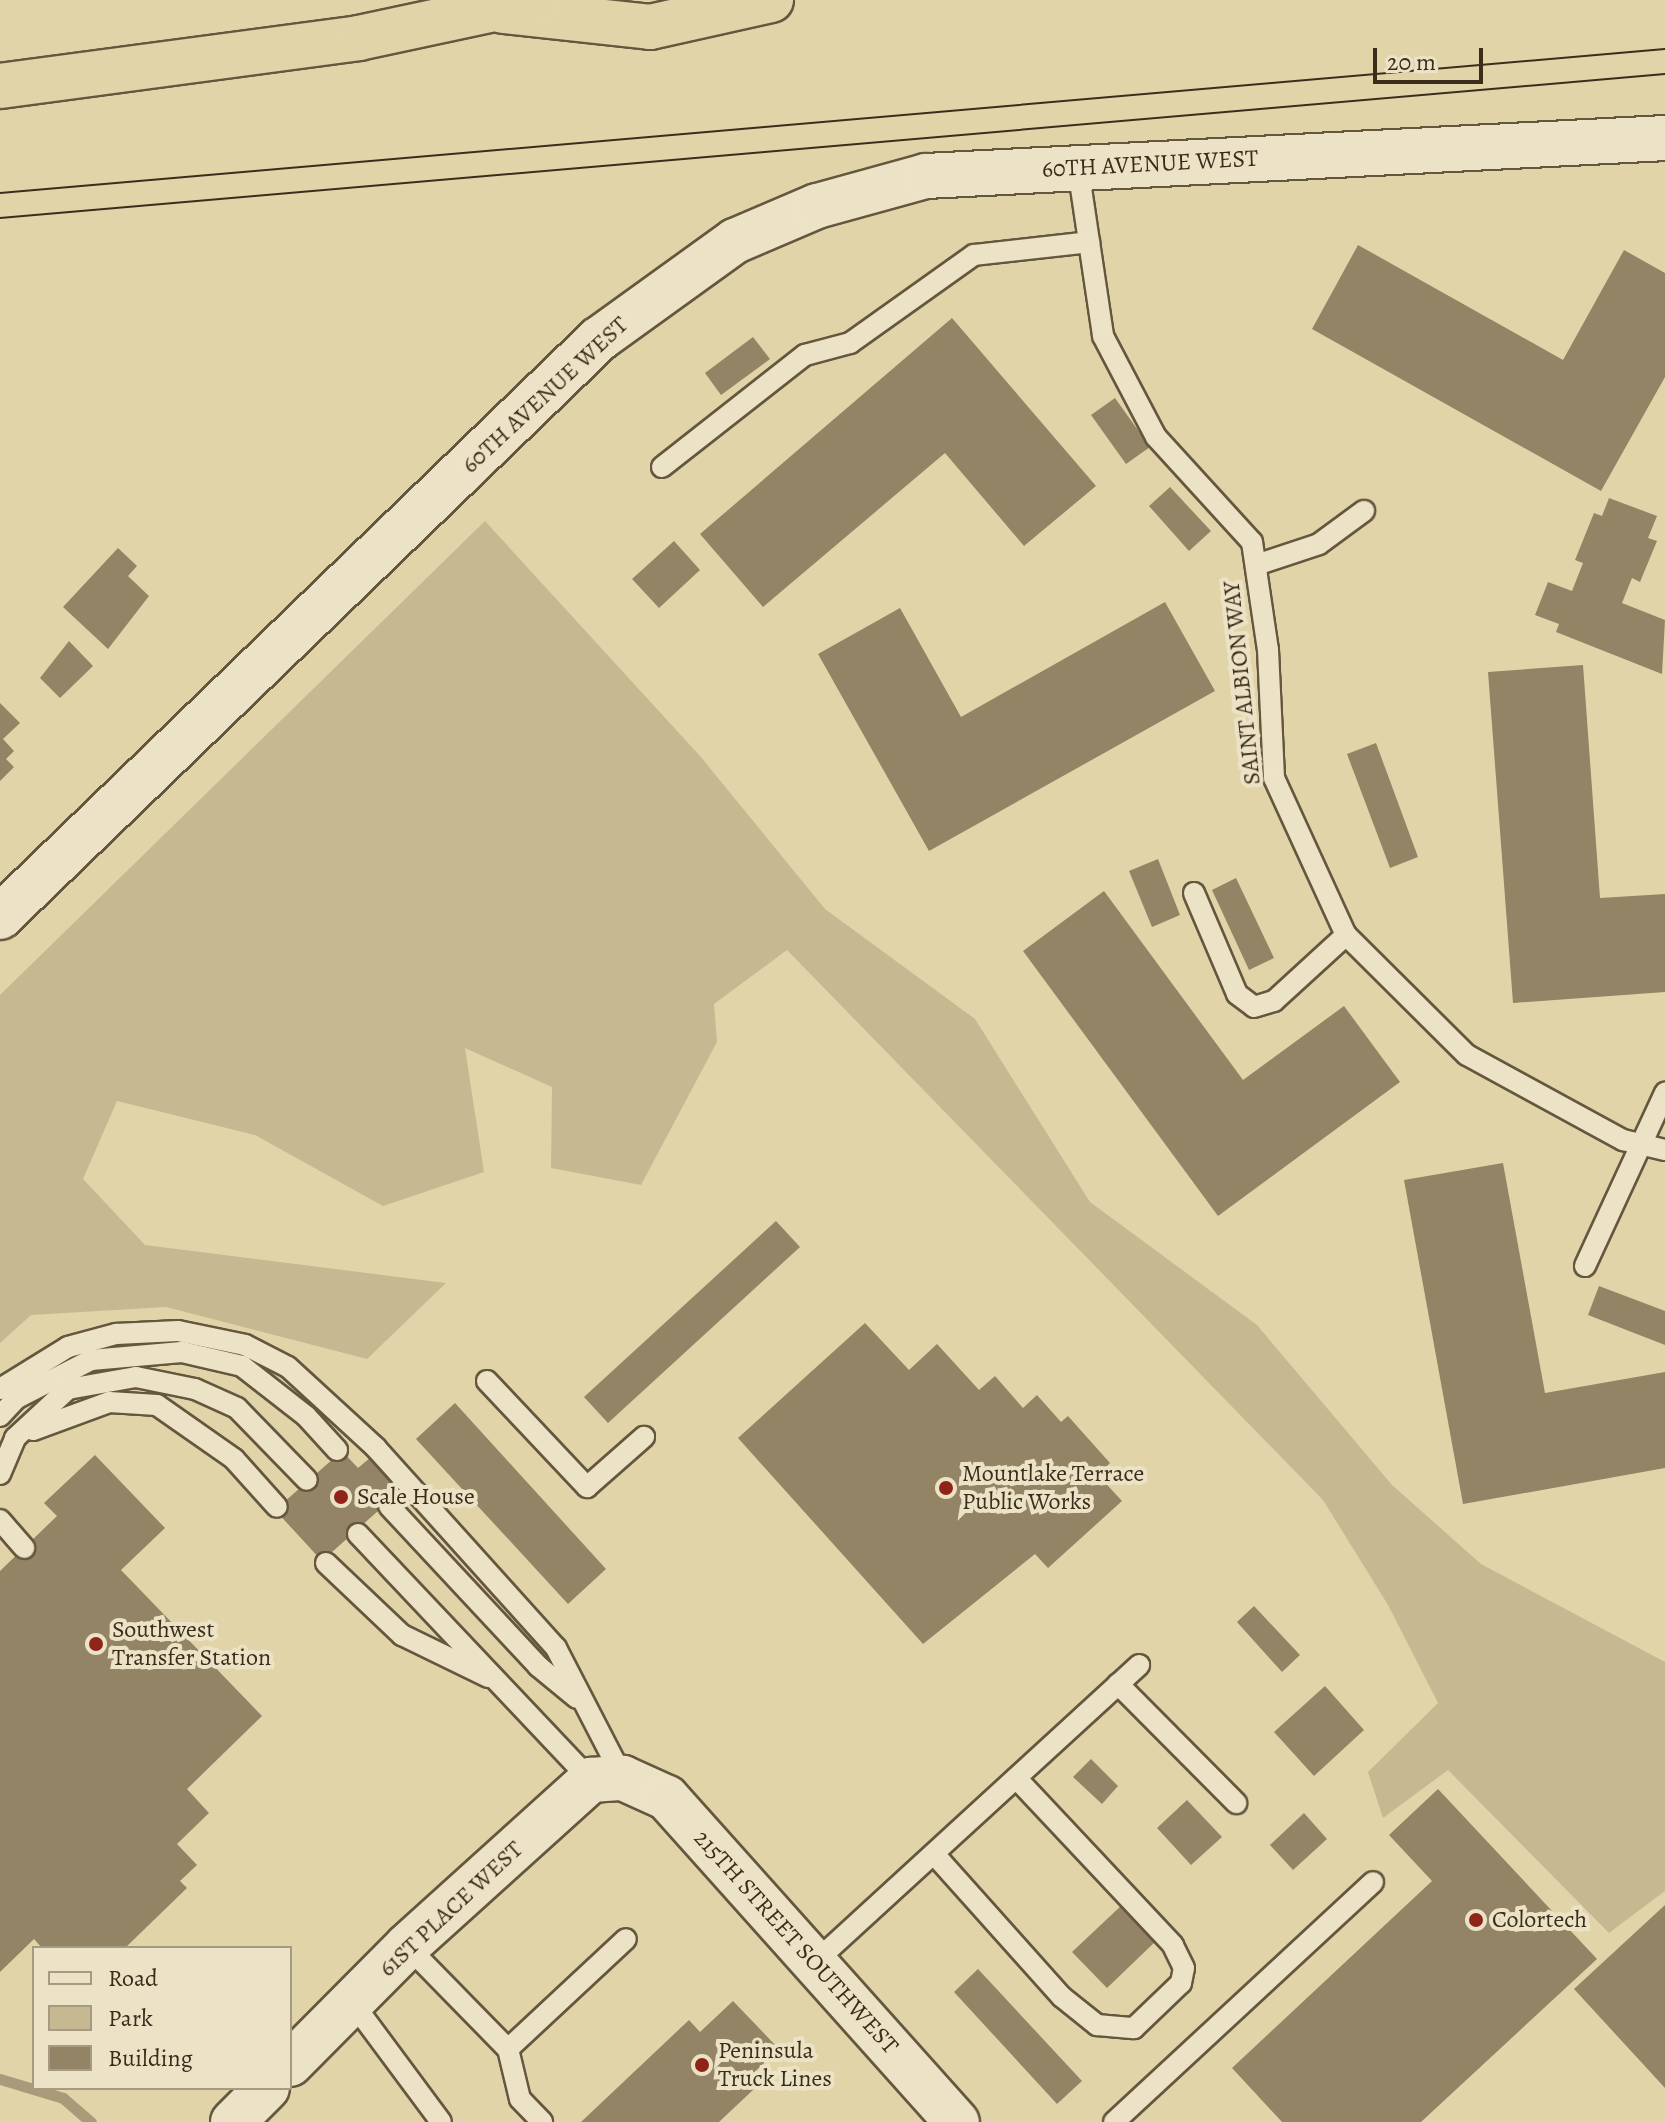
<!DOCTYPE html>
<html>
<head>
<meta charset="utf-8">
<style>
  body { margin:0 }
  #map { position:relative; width:1665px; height:2122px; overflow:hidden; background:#e2d4a9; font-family:Alegreya,serif }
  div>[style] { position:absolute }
  .green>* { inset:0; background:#c6b891 }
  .stream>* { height:11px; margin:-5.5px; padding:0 5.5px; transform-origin:5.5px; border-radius:5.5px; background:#a99b79 }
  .building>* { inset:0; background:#928465 }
  .roads { filter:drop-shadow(2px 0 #65573e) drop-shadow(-2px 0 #65573e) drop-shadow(0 2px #65573e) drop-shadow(0 -2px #65573e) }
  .lane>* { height:20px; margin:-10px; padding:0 10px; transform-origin:10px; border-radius:10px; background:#ece3c7 }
  .secondary>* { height:44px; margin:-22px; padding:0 22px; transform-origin:22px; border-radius:22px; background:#ece3c7 }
  .highway>* { height:44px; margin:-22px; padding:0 22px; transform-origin:22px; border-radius:22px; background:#e2d4a9 }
  .tram>* { height:2px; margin:-1px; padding:0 1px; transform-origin:1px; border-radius:1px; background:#3b2d1b }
  .dots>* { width:22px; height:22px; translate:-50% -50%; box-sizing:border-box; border:4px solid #ece3c7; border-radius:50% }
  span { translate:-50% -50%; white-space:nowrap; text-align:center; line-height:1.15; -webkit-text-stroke:8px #ece3c7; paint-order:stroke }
  .street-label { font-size:24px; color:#3b2d1b }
  .poi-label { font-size:24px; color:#3b2d1b }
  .left { translate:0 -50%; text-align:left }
  .legend { position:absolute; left:32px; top:1946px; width:260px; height:144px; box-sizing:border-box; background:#ece3c7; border:2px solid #a59a82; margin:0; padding:10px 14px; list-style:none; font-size:24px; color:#3b2d1b }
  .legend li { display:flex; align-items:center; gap:16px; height:40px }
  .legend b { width:40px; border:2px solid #a59a82 }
  .scale { position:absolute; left:1373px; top:48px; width:110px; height:36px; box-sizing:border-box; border:4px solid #3b2d1b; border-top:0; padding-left:10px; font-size:24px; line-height:28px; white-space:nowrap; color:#3b2d1b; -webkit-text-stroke:6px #ece3c7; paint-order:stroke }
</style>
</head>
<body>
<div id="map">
  <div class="green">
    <div style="clip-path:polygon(485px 521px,700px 756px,825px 909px,975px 1019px,1090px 1202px,1257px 1325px,1392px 1485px,1481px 1564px,1665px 1662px,1665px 1891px,1609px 1933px,1448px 1770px,1383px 1818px,1368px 1772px,1438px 1703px,1388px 1605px,1323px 1500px,787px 950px,714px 1004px,717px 1042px,641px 1185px,551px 1168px,552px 1087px,465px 1048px,484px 1172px,383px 1206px,255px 1135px,117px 1101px,83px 1179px,145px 1245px,446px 1283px,367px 1359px,166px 1307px,31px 1315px,0 1343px,0 995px)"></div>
  </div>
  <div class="stream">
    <div style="left:0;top:2079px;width:66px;rotate:16.8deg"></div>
    <div style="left:63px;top:2098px;width:37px;rotate:41deg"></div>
  </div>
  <div class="building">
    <div style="clip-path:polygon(1358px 245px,1563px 360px,1624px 250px,1665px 273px,1665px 377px,1601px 491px,1312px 329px)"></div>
    <div style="clip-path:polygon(952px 318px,1096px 486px,1024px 546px,945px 453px,763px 607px,700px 534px)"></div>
    <div style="clip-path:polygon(753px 337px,770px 359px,721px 395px,705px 373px)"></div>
    <div style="clip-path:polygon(1115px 398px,1150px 447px,1126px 464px,1091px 415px)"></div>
    <div style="clip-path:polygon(1170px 487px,1211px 531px,1189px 551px,1149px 506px)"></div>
    <div style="clip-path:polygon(1609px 498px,1657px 516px,1648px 538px,1657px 541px,1640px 582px,1632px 578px,1622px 603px,1665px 620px,1662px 674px,1556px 632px,1559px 624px,1535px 615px,1548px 582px,1572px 591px,1583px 563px,1575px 560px,1594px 513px,1602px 516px)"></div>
    <div style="clip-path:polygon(674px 541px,700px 570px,659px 608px,632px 579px)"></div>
    <div style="clip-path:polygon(118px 548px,137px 566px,128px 576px,149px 596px,108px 649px,63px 607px)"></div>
    <div style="clip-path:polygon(1165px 602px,1215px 691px,929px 851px,818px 654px,900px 608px,961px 717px)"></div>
    <div style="clip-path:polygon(69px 641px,93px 666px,60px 698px,40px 678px)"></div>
    <div style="clip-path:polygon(1583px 665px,1600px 898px,1665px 894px,1665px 992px,1513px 1003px,1488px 672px)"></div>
    <div style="clip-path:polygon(0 703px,20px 723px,3px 739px,14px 751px,6px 759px,14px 767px,0 781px)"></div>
    <div style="clip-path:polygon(1376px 743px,1418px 857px,1390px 868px,1347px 754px)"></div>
    <div style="clip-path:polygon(1158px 859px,1180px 915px,1152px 927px,1129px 871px)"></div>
    <div style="clip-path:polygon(1236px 878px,1274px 958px,1249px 970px,1212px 890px)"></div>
    <div style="clip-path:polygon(1104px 891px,1243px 1080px,1344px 1006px,1400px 1082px,1218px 1216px,1023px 951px)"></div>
    <div style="clip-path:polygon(1503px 1163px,1545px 1393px,1665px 1372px,1665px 1468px,1463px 1504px,1404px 1180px)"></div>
    <div style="clip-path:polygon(776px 1221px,800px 1247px,608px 1423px,584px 1397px)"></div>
    <div style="clip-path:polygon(1599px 1286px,1665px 1311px,1665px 1345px,1588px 1315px)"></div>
    <div style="clip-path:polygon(865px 1323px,909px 1370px,937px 1344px,979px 1390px,995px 1376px,1023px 1408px,1037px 1395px,1061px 1422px,1068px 1416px,1110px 1463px,1098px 1475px,1122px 1501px,1048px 1568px,1035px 1554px,923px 1644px,738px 1438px)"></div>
    <div style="clip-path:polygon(455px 1403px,606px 1569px,568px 1604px,416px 1439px)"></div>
    <div style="clip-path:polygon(342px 1451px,358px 1468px,377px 1452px,407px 1485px,322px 1561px,275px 1510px)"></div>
    <div style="clip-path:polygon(95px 1455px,165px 1528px,121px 1570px,262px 1716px,187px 1789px,209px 1813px,177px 1844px,197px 1865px,180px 1881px,187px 1888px,125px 1948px,42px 1948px,34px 1939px,0 1972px,0 1571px,57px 1516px,44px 1503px)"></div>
    <div style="clip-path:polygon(1254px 1606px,1300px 1655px,1282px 1672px,1237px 1622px)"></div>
    <div style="clip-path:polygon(1325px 1686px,1364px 1730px,1314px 1776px,1274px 1732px)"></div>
    <div style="clip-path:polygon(1091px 1759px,1118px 1786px,1102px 1804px,1073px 1777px)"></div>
    <div style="clip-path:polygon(1438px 1789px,1597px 1959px,1421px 2122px,1282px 2122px,1232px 2068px,1432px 1881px,1389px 1835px)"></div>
    <div style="clip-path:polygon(1187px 1800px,1222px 1837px,1191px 1865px,1157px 1828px)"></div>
    <div style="clip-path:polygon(1304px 1813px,1327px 1839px,1293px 1870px,1270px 1845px)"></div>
    <div style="clip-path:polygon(1123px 1904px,1157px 1940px,1107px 1988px,1072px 1952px)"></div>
    <div style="clip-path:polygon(1665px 1905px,1665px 2088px,1574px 1989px)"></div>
    <div style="clip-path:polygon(978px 1969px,1082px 2081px,1057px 2104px,954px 1992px)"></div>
    <div style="clip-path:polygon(733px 2001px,779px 2049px,745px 2081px,753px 2090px,719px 2122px,581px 2122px,689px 2020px,700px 2032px)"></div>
  </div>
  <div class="roads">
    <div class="lane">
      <div style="left:1078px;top:168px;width:170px;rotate:81.5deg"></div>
      <div style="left:1103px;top:336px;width:114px;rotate:62.3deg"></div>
      <div style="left:1156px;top:437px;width:142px;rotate:47.6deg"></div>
      <div style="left:1252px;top:542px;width:109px;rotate:81.6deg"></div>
      <div style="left:1268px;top:650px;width:128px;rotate:87.3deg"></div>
      <div style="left:1274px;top:778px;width:173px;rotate:65.4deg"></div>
      <div style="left:1346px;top:935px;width:170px;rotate:44.8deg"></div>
      <div style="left:1467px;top:1055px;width:178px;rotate:28.6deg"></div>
      <div style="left:1623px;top:1140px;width:43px;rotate:13.4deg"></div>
      <div style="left:662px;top:467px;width:182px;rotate:-38.1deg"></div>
      <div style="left:805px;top:355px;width:47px;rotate:-14.9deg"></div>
      <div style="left:850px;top:343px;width:152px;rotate:-35.4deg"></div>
      <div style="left:974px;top:255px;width:116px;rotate:-6.4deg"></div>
      <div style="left:1256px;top:565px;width:66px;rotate:-18.4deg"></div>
      <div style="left:1319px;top:544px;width:56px;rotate:-36.3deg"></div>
      <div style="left:1194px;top:893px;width:110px;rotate:66.9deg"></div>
      <div style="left:1237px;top:994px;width:21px;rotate:37deg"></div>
      <div style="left:1254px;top:1007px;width:21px;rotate:-17deg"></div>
      <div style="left:1274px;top:1001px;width:98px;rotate:-42.5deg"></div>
      <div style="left:1585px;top:1266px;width:191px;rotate:-65.2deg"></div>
      <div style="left:487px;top:1381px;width:146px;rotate:46.7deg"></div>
      <div style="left:587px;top:1487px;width:76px;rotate:-41.3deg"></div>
      <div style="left:0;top:1389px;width:80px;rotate:-31.7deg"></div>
      <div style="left:68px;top:1347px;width:50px;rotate:-15.2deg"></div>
      <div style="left:116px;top:1334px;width:62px;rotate:-2.8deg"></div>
      <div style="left:178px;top:1331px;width:68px;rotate:11.8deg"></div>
      <div style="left:245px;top:1345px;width:48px;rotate:27.1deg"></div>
      <div style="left:288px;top:1367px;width:120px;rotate:42.6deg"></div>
      <div style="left:376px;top:1448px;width:269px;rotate:48deg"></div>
      <div style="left:556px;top:1648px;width:146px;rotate:62.7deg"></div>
      <div style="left:0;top:1416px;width:25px;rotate:-47deg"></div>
      <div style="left:17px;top:1398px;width:83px;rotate:-27.2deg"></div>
      <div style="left:91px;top:1360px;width:91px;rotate:-5deg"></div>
      <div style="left:182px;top:1352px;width:62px;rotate:13.1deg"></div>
      <div style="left:242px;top:1366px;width:81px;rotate:38deg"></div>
      <div style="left:306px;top:1416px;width:46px;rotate:47.6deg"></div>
      <div style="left:33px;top:1430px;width:81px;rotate:-20.2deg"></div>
      <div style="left:109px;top:1402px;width:48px;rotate:3.6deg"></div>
      <div style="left:157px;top:1405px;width:94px;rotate:35deg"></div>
      <div style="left:234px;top:1459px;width:64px;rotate:48.1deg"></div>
      <div style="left:0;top:1474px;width:39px;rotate:-67deg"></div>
      <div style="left:15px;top:1438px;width:72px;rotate:-42.8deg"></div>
      <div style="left:68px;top:1389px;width:69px;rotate:-10deg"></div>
      <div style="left:136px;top:1377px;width:60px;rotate:11.5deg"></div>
      <div style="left:195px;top:1389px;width:46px;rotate:24.3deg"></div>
      <div style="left:237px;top:1408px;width:100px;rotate:45.8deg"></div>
      <div style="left:389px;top:1506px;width:219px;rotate:47deg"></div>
      <div style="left:538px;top:1666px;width:50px;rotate:39.4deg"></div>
      <div style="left:0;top:1520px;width:37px;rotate:49deg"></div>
      <div style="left:358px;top:1534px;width:339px;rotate:46.6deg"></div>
      <div style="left:326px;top:1563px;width:105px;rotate:43.5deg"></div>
      <div style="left:402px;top:1635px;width:96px;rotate:26deg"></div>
      <div style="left:1118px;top:1684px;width:168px;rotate:45.2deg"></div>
      <div style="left:934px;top:1854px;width:192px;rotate:48.2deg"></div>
      <div style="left:1062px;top:1997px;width:45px;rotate:38.7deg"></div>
      <div style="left:1097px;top:2025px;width:37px;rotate:5deg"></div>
      <div style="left:1134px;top:2028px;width:65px;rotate:-43.8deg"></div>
      <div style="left:1181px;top:1983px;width:15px;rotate:-79deg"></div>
      <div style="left:1184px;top:1968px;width:25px;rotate:-116deg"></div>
      <div style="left:1173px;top:1945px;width:229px;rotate:-133.2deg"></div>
      <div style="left:407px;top:1946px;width:144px;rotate:45.6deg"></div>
      <div style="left:508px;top:2049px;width:161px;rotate:-43deg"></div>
      <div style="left:814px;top:1963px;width:441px;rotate:-42.5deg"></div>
      <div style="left:352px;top:2002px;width:149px;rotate:53.4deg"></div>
      <div style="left:508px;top:2049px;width:51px;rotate:76.5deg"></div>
      <div style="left:520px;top:2099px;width:32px;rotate:46deg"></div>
      <div style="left:1114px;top:2122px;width:353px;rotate:-42.8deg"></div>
    </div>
    <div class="secondary">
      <div style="left:0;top:917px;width:832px;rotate:-43.98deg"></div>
      <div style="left:599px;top:339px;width:168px;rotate:-35.8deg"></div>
      <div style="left:735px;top:241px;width:89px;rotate:-23.1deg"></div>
      <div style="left:817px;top:206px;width:113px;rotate:-15.4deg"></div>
      <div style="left:926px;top:176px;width:740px;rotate:-2.94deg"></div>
      <div style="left:290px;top:2064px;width:166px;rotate:-45.2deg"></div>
      <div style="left:407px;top:1946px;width:248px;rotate:-42.1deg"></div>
      <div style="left:591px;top:1780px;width:32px;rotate:-4deg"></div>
      <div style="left:623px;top:1778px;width:48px;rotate:24.4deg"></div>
      <div style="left:667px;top:1798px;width:435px;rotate:48.2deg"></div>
      <div style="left:233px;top:2122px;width:48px;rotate:-45deg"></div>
    </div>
    <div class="highway">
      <div style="left:503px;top:11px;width:148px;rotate:6.2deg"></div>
      <div style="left:650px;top:27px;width:124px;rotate:-12.6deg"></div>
      <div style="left:0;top:86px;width:362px;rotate:-7.6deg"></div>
      <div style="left:359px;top:38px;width:182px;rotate:-12.1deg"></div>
    </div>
  </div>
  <div class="tram">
    <div style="left:0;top:193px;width:1671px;rotate:-4.94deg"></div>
    <div style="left:0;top:218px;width:1671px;rotate:-4.94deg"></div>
  </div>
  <div class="dots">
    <div style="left:946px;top:1488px;background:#8f2418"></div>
    <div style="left:341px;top:1497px;background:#8f2418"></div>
    <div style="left:96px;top:1644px;background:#8f2418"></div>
    <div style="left:1476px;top:1920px;background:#8f2418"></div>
    <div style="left:702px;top:2065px;background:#8f2418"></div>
  </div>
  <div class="street-label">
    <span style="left:1150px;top:164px;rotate:-3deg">60TH AVENUE WEST</span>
    <span style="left:545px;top:395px;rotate:-43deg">60TH AVENUE WEST</span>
    <span style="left:1242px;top:683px;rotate:-96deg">SAINT ALBION WAY</span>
    <span style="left:451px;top:1909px;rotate:-43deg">61ST PLACE WEST</span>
    <span style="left:796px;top:1942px;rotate:48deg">215TH STREET SOUTHWEST</span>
  </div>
  <div class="poi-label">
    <span class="left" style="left:962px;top:1488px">Mountlake Terrace<br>Public Works</span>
    <span class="left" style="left:357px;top:1497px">Scale House</span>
    <span class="left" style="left:112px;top:1644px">Southwest<br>Transfer Station</span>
    <span class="left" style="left:1492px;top:1920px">Colortech</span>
    <span class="left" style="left:718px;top:2065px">Peninsula<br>Truck Lines</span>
  </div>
  <ul class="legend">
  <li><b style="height:10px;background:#ece3c7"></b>Road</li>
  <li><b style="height:22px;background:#c6b891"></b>Park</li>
  <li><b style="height:22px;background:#928465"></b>Building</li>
  </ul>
  <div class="scale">20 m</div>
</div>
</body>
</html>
